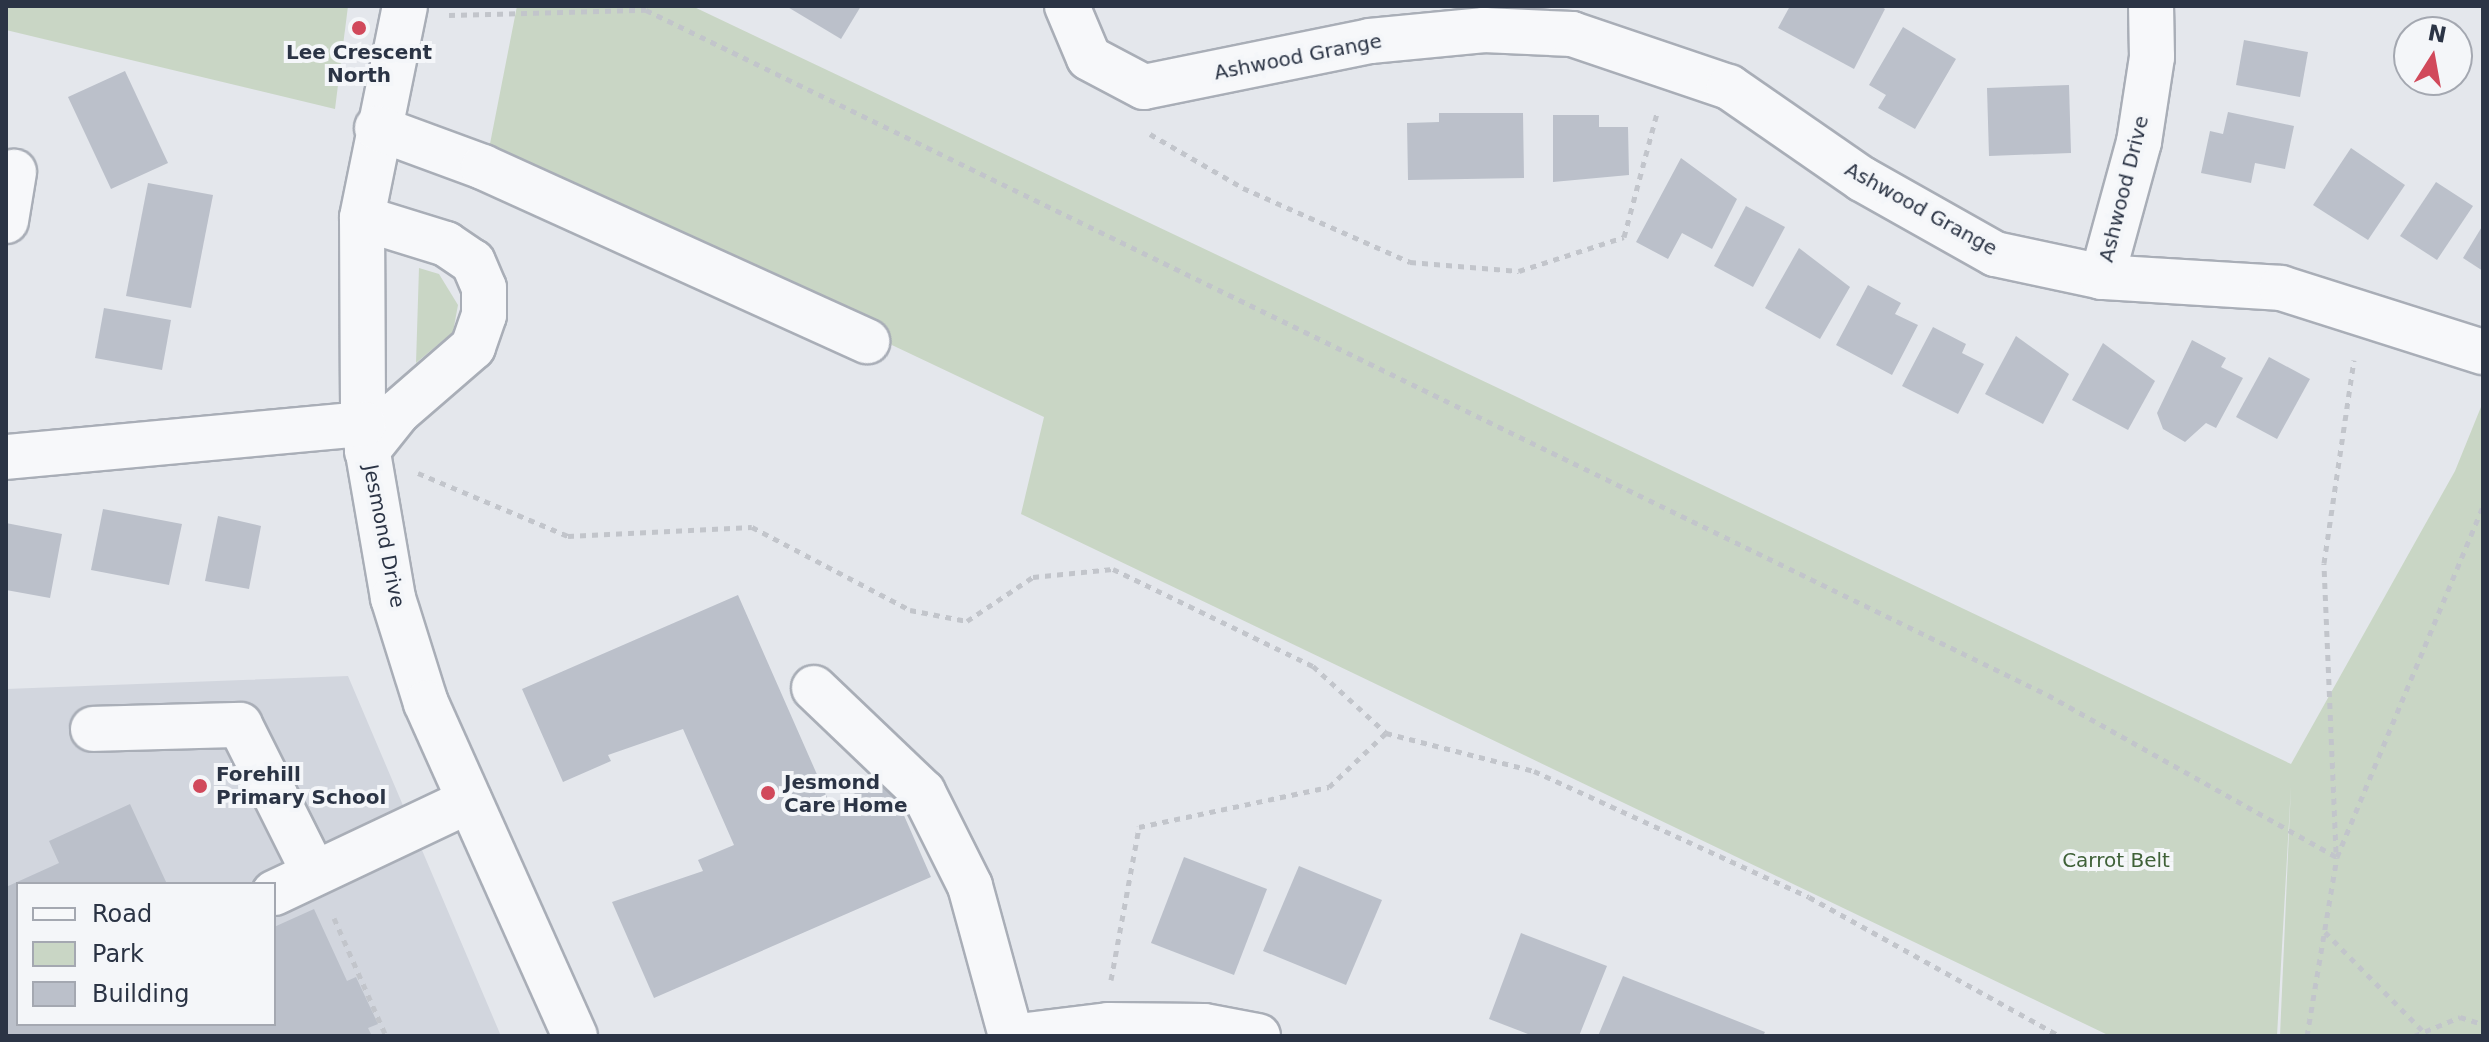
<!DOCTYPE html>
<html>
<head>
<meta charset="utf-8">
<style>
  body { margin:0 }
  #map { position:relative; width:2489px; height:1042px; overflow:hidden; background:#e4e7ec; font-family:"DejaVu Sans",sans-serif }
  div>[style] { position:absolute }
  .built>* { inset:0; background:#d2d6de }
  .green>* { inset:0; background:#c9d6c5 }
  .building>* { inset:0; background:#bbc0ca }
  .path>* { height:5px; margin-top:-2.5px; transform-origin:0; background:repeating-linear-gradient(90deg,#c2c5cb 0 6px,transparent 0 12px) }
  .roads { filter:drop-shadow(2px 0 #a9aeb7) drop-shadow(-2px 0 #a9aeb7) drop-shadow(0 2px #a9aeb7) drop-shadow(0 -2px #a9aeb7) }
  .minor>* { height:44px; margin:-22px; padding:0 22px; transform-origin:22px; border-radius:22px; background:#f7f8fa }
  .dots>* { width:22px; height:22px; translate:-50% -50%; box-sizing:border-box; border:4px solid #f4f6f9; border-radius:50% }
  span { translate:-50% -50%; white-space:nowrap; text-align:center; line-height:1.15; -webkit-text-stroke:8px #f4f6f9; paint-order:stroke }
  .poi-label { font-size:20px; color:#2b3445; font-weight:700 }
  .left { translate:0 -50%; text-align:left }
  .street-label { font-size:20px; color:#2b3445 }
  .park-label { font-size:20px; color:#3f6138 }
  .frame { position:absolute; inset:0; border:8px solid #2b3445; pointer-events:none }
  .legend { position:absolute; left:16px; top:882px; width:260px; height:144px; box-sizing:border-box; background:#f4f6f9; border:2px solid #a4a8b1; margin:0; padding:10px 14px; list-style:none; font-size:24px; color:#2b3445 }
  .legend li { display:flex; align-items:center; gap:16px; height:40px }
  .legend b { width:40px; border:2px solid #a4a8b1 }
  .north { position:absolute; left:2393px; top:16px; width:80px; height:80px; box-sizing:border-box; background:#f4f6f9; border:2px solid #a4a8b1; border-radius:50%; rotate:11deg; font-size:22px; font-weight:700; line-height:32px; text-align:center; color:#2b3445 }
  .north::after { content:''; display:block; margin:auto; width:28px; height:36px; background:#d1495b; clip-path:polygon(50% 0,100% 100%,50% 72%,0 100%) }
</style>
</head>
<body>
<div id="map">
  <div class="built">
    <div style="clip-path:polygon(evenodd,348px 676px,501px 1036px,6px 1036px,6px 689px,348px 676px,18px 884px,274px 884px,274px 1024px,18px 1024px,18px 884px)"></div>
  </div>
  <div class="green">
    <div style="clip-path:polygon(6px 6px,348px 6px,335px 109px,6px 30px)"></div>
    <div style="clip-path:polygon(517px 6px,692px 6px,2291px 764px,2455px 471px,2483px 402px,2483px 1036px,2280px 1036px,2291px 786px,2277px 1036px,2110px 1036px,1021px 514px,1044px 417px,488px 154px)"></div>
    <div style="clip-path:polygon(419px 268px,439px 274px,458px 305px,453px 332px,416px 363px)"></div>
  </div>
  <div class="building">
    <div style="clip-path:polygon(786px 6px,861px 6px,841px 39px)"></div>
    <div style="clip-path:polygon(1790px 6px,1880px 6px,1885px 9px,1854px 69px,1778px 28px)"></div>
    <div style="clip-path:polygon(1903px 27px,1956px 59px,1915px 129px,1878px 108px,1886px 95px,1869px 85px)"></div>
    <div style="clip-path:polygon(2244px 40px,2308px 52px,2300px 97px,2236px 85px)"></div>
    <div style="clip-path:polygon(125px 71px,168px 163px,111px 189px,68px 97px)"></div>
    <div style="clip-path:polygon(2069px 85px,2071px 153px,1989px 156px,1987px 88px)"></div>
    <div style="clip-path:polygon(2228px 112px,2294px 126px,2285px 169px,2255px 163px,2251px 183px,2201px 173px,2210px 131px,2223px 134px)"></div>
    <div style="clip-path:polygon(1439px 113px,1523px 113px,1524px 178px,1408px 180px,1407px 123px,1439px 122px)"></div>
    <div style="clip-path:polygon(1553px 115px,1599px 115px,1599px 127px,1628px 127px,1629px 175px,1553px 182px)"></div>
    <div style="clip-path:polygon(2351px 148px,2405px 185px,2368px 240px,2313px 205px)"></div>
    <div style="clip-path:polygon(1681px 158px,1737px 199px,1712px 249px,1682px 233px,1668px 259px,1636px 242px)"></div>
    <div style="clip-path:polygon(2436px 182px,2473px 206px,2437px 260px,2400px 236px)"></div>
    <div style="clip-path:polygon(148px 183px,213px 195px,191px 308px,126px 296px)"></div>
    <div style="clip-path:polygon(1746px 206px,1785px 227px,1753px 287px,1714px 266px)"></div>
    <div style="clip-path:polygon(2483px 225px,2483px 271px,2463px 258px)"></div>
    <div style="clip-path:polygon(1799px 248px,1850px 287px,1820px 339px,1765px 308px)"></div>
    <div style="clip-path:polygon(1868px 285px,1901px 303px,1895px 314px,1918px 325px,1892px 375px,1836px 345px)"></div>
    <div style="clip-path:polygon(104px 308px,171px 320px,162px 370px,95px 358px)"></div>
    <div style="clip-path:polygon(1933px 327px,1966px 344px,1962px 353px,1984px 364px,1958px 414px,1902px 386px)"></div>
    <div style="clip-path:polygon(2016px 336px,2069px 374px,2043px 424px,1985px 394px)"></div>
    <div style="clip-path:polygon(2192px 340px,2226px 358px,2221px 367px,2243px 378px,2216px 428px,2206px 423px,2185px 442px,2163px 429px,2157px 413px)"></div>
    <div style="clip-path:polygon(2103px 343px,2155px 381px,2128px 430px,2072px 400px)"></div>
    <div style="clip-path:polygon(2269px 357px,2310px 379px,2277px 439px,2236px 417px)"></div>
    <div style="clip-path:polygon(103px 509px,182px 524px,169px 585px,91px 570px)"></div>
    <div style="clip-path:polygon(218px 516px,261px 526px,249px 589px,205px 581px)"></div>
    <div style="clip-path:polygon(6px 523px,62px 534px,50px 598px,6px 590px)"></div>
    <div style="clip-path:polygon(738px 595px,830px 804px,888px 779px,931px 877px,654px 998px,612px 902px,703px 871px,698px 860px,734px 845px,683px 729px,608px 755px,611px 761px,563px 782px,522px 689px)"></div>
    <div style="clip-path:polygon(130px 804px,167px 884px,18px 884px,18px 1024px,274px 1024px,274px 927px,314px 909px,347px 981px,356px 977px,378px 1024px,368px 1028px,372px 1036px,6px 1036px,6px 887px,59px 863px,49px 841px)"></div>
    <div style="clip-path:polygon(1184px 857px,1267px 889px,1234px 975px,1151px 943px)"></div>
    <div style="clip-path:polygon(1299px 866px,1382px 900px,1346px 985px,1263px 951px)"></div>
    <div style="clip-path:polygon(1521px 933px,1607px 966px,1579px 1036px,1533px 1036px,1489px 1019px)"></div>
    <div style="clip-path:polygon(1623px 976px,1765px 1032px,1763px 1036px,1598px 1036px)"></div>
  </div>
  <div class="path">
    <div style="left:449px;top:15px;width:197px;rotate:-1.5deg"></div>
    <div style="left:646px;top:10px;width:1560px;rotate:26.04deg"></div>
    <div style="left:2048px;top:695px;width:331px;rotate:29.3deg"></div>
    <div style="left:1150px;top:134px;width:108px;rotate:30.1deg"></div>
    <div style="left:1243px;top:188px;width:183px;rotate:23.9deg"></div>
    <div style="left:1410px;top:262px;width:109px;rotate:4.7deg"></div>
    <div style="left:1519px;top:271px;width:110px;rotate:-17.9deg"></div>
    <div style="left:1624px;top:237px;width:128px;rotate:-75.1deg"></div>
    <div style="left:418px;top:473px;width:163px;rotate:22.8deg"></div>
    <div style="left:568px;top:536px;width:184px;rotate:-2.8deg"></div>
    <div style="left:752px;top:527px;width:178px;rotate:27.7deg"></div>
    <div style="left:910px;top:610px;width:58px;rotate:10.9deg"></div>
    <div style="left:967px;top:621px;width:79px;rotate:-33.7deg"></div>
    <div style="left:1033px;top:577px;width:80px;rotate:-5.7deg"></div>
    <div style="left:1113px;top:569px;width:222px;rotate:25.9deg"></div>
    <div style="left:1313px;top:666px;width:99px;rotate:42.5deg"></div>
    <div style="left:1386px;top:733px;width:153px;rotate:14.4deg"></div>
    <div style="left:1534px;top:771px;width:302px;rotate:24.6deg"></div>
    <div style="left:1809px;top:897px;width:287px;rotate:29deg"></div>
    <div style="left:2336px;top:852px;width:289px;rotate:-92.4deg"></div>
    <div style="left:2324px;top:563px;width:205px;rotate:-81.6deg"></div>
    <div style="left:334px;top:918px;width:129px;rotate:66.2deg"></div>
    <div style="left:2325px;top:932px;width:141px;rotate:45.3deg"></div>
    <div style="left:1111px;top:980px;width:156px;rotate:-79.6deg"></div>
    <div style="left:1139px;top:827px;width:194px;rotate:-11.9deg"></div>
    <div style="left:1329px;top:787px;width:79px;rotate:-43.5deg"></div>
    <div style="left:2307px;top:1036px;width:181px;rotate:-80.5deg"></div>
    <div style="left:2337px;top:857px;width:380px;rotate:-67.4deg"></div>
    <div style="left:2414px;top:1036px;width:50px;rotate:-22.4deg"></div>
    <div style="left:2460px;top:1017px;width:24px;rotate:17deg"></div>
  </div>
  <div class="roads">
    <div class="minor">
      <div style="left:405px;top:6px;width:216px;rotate:101.5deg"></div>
      <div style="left:362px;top:218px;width:206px;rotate:89.7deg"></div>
      <div style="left:363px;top:424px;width:177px;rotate:80.2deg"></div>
      <div style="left:393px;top:598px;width:110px;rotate:72.6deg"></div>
      <div style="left:426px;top:703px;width:365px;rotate:65.9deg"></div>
      <div style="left:1067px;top:6px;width:56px;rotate:67.1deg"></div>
      <div style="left:1089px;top:58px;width:62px;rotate:27.8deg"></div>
      <div style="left:1144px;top:87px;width:231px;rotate:-11.5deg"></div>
      <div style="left:1370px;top:41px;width:115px;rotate:-5.5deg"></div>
      <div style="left:1484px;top:30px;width:88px;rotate:2.6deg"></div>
      <div style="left:1572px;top:34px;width:166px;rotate:18.7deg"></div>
      <div style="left:1729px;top:87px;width:162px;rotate:34.7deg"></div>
      <div style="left:1862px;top:179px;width:153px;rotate:29.4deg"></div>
      <div style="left:1995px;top:254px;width:109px;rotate:12.1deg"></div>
      <div style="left:2102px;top:277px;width:179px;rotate:3.5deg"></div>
      <div style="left:2281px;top:288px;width:212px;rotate:17.6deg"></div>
      <div style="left:377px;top:128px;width:113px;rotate:20.2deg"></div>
      <div style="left:483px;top:167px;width:422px;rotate:24.4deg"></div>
      <div style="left:362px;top:218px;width:88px;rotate:17.2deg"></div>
      <div style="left:446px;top:244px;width:32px;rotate:34deg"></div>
      <div style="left:473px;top:262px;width:28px;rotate:67deg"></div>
      <div style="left:484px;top:288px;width:27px;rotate:90deg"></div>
      <div style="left:484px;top:315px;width:34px;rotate:109deg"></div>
      <div style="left:473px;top:347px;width:99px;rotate:139.1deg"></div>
      <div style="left:398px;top:412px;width:50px;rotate:128.5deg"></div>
      <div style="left:6px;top:221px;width:50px;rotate:-80.7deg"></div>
      <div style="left:2102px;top:277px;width:140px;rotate:-74.7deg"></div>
      <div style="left:2139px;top:142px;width:86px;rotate:-81.3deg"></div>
      <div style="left:2152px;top:57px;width:51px;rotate:-91.1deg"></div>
      <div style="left:6px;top:457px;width:359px;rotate:-5.3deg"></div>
      <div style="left:814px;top:688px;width:151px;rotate:43.7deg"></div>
      <div style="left:923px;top:792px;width:105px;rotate:63.4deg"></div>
      <div style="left:970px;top:886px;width:156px;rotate:74.7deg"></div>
      <div style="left:93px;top:729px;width:147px;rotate:-1.6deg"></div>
      <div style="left:240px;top:725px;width:165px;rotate:63.4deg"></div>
      <div style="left:274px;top:893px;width:216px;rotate:-25.3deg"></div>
      <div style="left:1019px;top:1036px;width:90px;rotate:-7deg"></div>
      <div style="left:1108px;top:1025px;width:96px;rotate:0.6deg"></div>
      <div style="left:1204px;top:1026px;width:55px;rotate:10.5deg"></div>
    </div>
  </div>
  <div class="dots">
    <div style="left:359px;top:28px;background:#d1495b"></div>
    <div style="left:200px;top:786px;background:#d1495b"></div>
    <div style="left:768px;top:793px;background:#d1495b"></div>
  </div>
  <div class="poi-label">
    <span style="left:359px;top:64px">Lee Crescent<br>North</span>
    <span class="left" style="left:216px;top:786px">Forehill<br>Primary School</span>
    <span class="left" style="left:784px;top:794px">Jesmond<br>Care Home</span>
  </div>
  <div class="street-label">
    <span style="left:1298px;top:57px;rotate:-11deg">Ashwood Grange</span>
    <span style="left:2124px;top:189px;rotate:-76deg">Ashwood Drive</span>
    <span style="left:1921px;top:209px;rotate:29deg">Ashwood Grange</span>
    <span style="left:384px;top:536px;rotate:79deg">Jesmond Drive</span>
  </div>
  <div class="park-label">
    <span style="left:2116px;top:860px">Carrot Belt</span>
  </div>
  <div class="frame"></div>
  <ul class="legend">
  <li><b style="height:10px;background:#f7f8fa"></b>Road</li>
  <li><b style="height:22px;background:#c9d6c5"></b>Park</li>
  <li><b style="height:22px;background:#bbc0ca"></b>Building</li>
  </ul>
  <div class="north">N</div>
</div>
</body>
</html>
